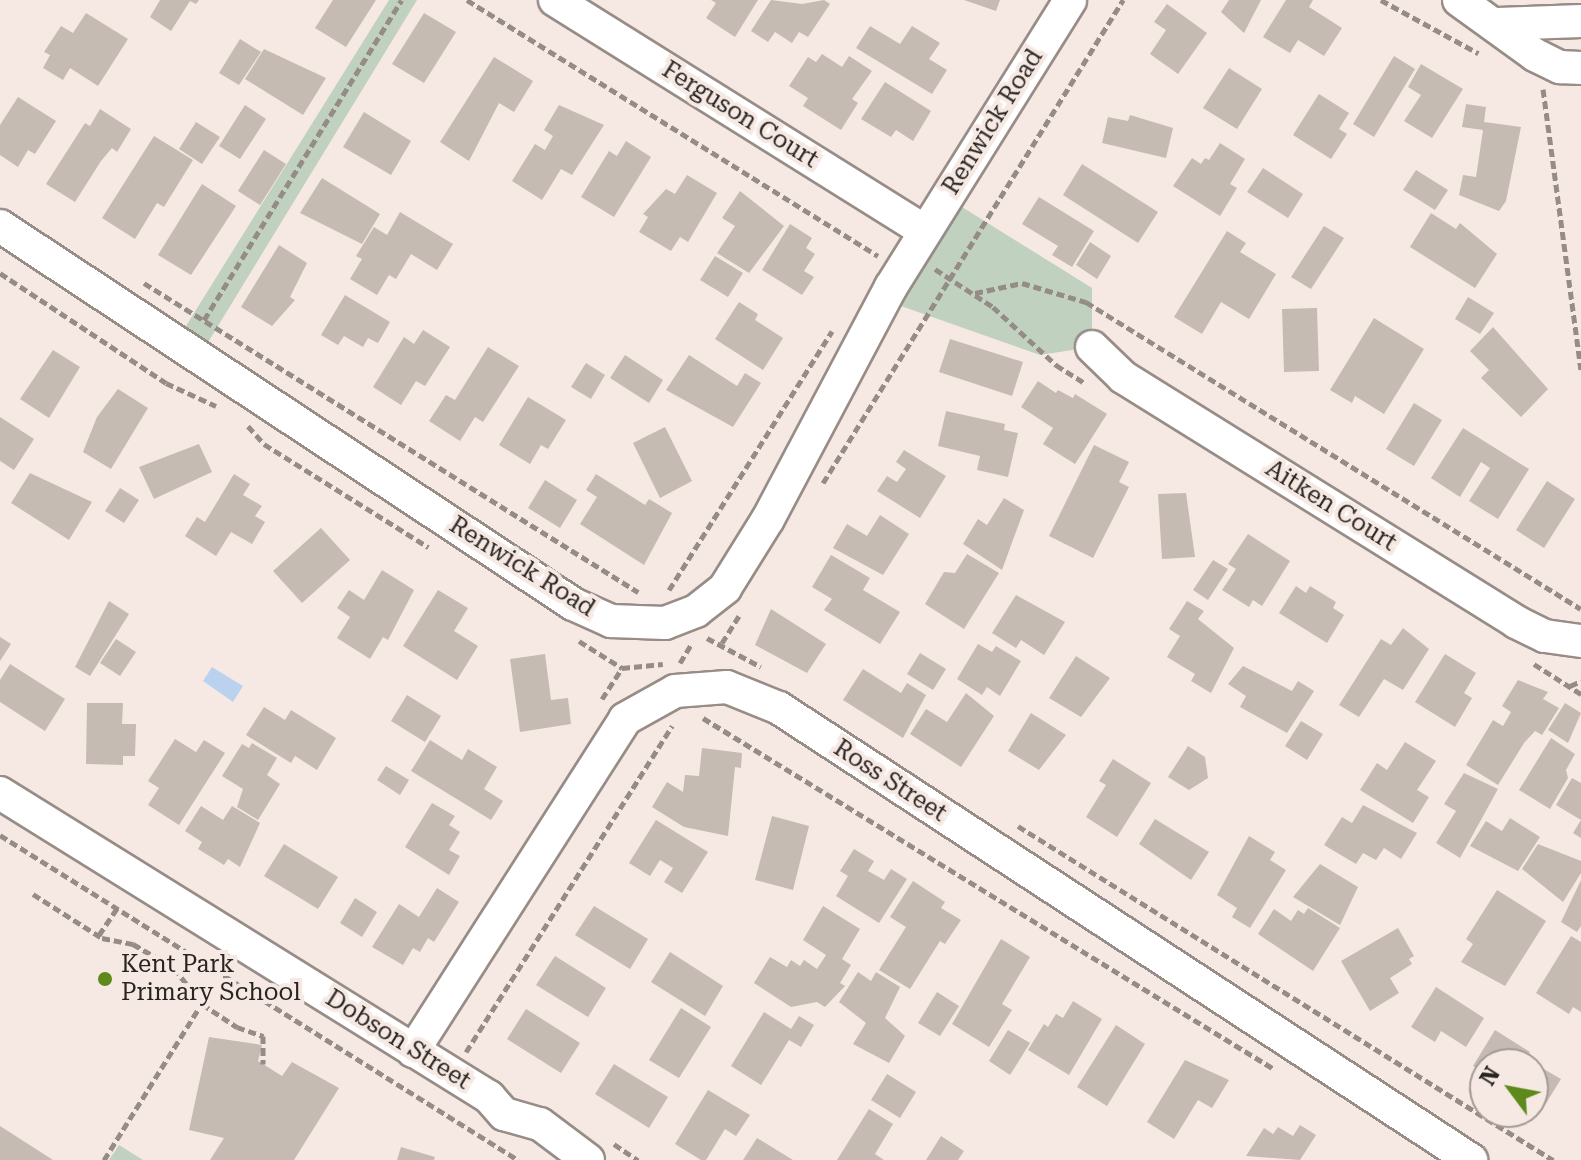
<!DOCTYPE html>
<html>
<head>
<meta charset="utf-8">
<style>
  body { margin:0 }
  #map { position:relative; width:1581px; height:1160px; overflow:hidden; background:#f6e9e3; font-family:"Roboto Serif",serif }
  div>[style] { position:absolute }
  .green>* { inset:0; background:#c0d1bf }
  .water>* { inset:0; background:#bbd2ee }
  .building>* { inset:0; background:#c5bbb2 }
  .path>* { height:5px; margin-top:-2.5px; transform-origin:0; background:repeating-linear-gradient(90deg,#958c88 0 8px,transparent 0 12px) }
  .roads { filter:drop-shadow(2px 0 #988c87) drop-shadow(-2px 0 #988c87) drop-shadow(0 2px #988c87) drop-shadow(0 -2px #988c87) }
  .minor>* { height:32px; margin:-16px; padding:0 16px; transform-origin:16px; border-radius:16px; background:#fff }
  .dots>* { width:22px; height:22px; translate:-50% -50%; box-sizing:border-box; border:4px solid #f6e9e3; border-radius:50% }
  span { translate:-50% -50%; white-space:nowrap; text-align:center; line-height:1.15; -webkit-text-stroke:8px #f6e9e3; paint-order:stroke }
  .street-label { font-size:24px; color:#292422 }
  .poi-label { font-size:24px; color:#292422 }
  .left { translate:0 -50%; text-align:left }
  .north { position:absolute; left:1469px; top:1048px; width:80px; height:80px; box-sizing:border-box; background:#f6e9e3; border:2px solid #a49a96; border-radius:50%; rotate:302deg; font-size:22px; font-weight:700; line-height:32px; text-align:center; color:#292422 }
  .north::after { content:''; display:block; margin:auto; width:28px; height:36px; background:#5e8a1b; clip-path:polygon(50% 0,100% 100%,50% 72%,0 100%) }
</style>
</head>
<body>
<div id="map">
  <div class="green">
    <div style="clip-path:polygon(389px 0,417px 0,199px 357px,176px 342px)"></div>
    <div style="clip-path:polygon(946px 197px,1092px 288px,1092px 347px,1040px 355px,884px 300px)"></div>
    <div style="clip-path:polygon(119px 1145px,143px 1160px,109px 1160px)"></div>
  </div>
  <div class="water">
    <div style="clip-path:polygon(212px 667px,243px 686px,233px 702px,203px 681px)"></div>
  </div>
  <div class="building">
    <div style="clip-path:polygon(160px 0,199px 0,196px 4px,190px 1px,171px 31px,150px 17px)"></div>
    <div style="clip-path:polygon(333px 0,376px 0,346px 47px,315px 28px)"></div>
    <div style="clip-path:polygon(711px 0,758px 0,735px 37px,706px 18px,716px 3px)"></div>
    <div style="clip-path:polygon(771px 0,802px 4px,824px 0,830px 4px,808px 37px,799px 32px,792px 43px,775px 32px,768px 42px,751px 31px)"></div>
    <div style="clip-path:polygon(964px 0,1000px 0,996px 11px)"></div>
    <div style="clip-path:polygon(1229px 0,1261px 0,1244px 33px,1221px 12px)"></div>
    <div style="clip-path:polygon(1286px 0,1313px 0,1309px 7px,1342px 28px,1324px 56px,1298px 40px,1290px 53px,1263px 37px)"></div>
    <div style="clip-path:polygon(1167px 4px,1207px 33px,1178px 74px,1150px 54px,1166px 30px,1154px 22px)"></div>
    <div style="clip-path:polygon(86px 13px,128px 39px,98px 86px,70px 68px,63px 80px,43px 68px,50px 55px,44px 52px,61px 26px,73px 33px)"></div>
    <div style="clip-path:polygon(424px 13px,456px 32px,424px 83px,392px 64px)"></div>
    <div style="clip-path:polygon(870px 26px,900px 44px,912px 26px,940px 43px,929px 59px,947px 70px,932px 94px,856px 48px)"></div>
    <div style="clip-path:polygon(240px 39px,261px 52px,239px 85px,219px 73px)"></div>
    <div style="clip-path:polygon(264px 49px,326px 78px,303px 115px,245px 79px)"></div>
    <div style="clip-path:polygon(822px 54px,842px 67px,849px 56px,872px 71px,852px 99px,858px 103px,841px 130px,803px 106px,808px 98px,789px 86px,808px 57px,816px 62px)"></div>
    <div style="clip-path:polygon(1394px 56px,1415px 69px,1374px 137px,1353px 124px)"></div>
    <div style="clip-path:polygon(494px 57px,533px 81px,514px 112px,499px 103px,469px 161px,440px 142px)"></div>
    <div style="clip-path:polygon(1421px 64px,1463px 89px,1432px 138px,1404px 121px,1421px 95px,1408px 87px)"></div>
    <div style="clip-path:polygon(1229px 68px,1262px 89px,1237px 129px,1203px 108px)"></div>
    <div style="clip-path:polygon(885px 82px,931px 111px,913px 141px,896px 130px,891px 137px,861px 119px)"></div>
    <div style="clip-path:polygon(1319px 94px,1349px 113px,1339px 129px,1347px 134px,1331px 159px,1293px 135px)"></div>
    <div style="clip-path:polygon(18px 97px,56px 121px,35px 154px,28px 150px,18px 167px,0 155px,0 125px)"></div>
    <div style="clip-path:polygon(1466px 104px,1486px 107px,1484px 122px,1521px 127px,1506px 201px,1499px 211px,1459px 195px,1463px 175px,1476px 177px,1483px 130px,1462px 127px)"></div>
    <div style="clip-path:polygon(245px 105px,266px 119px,240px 159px,219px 146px)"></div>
    <div style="clip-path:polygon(559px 105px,604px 125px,572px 175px,561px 169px,542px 200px,512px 181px,535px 144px,545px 150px,553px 136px,544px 130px)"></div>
    <div style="clip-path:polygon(100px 109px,131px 129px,117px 152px,112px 148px,101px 161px,75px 202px,46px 184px,85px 123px,90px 126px)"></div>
    <div style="clip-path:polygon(364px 112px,411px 141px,391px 175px,343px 147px)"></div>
    <div style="clip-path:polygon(1130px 115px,1173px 128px,1166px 158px,1102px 143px,1108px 117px,1128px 121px)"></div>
    <div style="clip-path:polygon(196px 122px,220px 137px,202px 164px,179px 149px)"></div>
    <div style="clip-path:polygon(154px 136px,193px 160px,164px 207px,157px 203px,135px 239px,102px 218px)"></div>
    <div style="clip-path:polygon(626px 141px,651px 157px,614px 217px,581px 197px,609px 151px,617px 156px)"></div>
    <div style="clip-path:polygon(1220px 143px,1245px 159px,1230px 184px,1237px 188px,1220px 216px,1173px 186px,1192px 158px,1201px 164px,1205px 158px,1209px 160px)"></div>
    <div style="clip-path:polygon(264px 150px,286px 164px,260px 205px,238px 191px)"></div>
    <div style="clip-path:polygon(1082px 164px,1158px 212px,1138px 243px,1063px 195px)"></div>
    <div style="clip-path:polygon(1263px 168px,1303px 194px,1288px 218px,1247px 192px)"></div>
    <div style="clip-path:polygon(1416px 170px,1448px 190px,1435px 210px,1403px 190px)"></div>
    <div style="clip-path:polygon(687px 175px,717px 193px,688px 242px,680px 237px,671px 251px,639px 232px,648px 217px,643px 214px,666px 189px,675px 194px)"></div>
    <div style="clip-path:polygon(322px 178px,380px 214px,362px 244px,300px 213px)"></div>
    <div style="clip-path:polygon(202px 184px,236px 206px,191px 275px,158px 255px)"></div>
    <div style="clip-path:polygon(740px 191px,784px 226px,749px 273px,717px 253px,735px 226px,722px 218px)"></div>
    <div style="clip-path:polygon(1039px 197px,1094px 231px,1072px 267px,1052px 255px,1058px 246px,1022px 224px)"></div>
    <div style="clip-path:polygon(400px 212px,453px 244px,437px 270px,411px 254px,396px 279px,389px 275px,377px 295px,350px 279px,362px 259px,356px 256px,374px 227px,387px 235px)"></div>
    <div style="clip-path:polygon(1431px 213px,1456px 229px,1460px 223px,1497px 254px,1475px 288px,1410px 247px)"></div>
    <div style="clip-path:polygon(790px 224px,812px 238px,806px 248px,815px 254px,804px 271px,814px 277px,802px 295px,762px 270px)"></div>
    <div style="clip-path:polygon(1324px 226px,1344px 238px,1311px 289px,1291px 277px)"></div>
    <div style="clip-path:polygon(1227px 231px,1246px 243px,1240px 252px,1276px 274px,1249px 319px,1221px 302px,1202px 334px,1174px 317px)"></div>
    <div style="clip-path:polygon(1090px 242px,1111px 256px,1097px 279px,1076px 265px)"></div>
    <div style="clip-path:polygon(279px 245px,307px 263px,290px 297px,295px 300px,272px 326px,241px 307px)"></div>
    <div style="clip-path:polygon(715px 256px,743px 273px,728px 297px,700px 280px)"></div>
    <div style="clip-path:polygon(345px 295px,390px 322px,378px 343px,368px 338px,363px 347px,344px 336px,338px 345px,321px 335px)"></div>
    <div style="clip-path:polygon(1468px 297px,1494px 313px,1480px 334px,1455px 319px)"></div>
    <div style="clip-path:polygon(739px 302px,758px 314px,755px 320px,783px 338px,763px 370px,715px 339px)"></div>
    <div style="clip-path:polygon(1317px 308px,1319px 371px,1284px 372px,1282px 309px)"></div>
    <div style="clip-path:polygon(1374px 318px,1424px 349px,1384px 414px,1355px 396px,1352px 403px,1330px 390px)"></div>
    <div style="clip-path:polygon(1493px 327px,1548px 389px,1521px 417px,1481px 378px,1489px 370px,1470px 351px)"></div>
    <div style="clip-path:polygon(423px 330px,450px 347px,425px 386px,416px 381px,401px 405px,373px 387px,404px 337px,414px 344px)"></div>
    <div style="clip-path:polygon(950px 339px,1023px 362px,1012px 396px,939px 372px)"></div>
    <div style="clip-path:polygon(488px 347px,519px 366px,483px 422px,475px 417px,460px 441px,429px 421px,446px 395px,455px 400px)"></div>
    <div style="clip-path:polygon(53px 350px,80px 367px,49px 418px,20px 399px)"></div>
    <div style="clip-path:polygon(625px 355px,663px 380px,649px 403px,610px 378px)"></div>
    <div style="clip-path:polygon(689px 355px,737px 386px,745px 373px,761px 383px,733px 427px,666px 390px)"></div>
    <div style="clip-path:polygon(586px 363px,605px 375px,591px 399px,571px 387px)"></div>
    <div style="clip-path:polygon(1038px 381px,1056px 393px,1058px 390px,1073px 398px,1075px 394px,1107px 414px,1075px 464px,1043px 444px,1053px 428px,1021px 407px)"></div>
    <div style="clip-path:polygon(118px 389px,148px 408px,111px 469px,83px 452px,97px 417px)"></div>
    <div style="clip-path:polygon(528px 397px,566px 420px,548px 449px,541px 445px,530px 464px,499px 445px)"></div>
    <div style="clip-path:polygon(1414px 403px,1442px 420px,1414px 466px,1386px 449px)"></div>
    <div style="clip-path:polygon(946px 411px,1005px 424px,1004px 430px,1018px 433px,1008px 477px,977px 470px,980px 456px,938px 446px)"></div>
    <div style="clip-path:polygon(0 417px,34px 439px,14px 470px,0 461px)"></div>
    <div style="clip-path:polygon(665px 427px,692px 481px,660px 498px,633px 443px)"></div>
    <div style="clip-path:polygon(1463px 428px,1529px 469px,1498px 519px,1469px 501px,1490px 468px,1481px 462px,1460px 497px,1431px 478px)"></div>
    <div style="clip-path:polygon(199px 444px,212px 472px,154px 499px,139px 467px)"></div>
    <div style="clip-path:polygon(1094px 445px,1129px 462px,1119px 482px,1129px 487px,1093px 558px,1049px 536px)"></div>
    <div style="clip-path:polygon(904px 450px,946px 476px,920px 518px,877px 491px,887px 476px,897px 482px,906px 469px,896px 462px)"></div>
    <div style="clip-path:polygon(30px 473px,92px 502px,69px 540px,11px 503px)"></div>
    <div style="clip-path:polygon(234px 474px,250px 484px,243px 495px,262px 506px,255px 516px,265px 522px,252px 544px,231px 532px,216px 556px,185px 536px,197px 517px,205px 522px)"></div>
    <div style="clip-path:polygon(596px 474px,645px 505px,649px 499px,672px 513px,644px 565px,580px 524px,597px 497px,586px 490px)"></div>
    <div style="clip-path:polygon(545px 480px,577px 500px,560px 528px,528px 508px)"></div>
    <div style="clip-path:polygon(1547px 481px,1575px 499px,1544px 548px,1516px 530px)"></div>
    <div style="clip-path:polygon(120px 488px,139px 500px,124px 523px,105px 511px)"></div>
    <div style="clip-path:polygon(1186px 493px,1195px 557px,1162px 559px,1158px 494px)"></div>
    <div style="clip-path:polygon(1004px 498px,1024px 510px,1002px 570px,963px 544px,978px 519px,987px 525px)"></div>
    <div style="clip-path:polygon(880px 515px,909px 534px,883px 575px,833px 548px,847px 524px,867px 536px)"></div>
    <div style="clip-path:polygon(321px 528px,350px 560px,302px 603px,273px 571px)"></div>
    <div style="clip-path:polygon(1248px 534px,1290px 561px,1262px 606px,1253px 600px,1249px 607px,1222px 590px,1236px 569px,1228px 564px)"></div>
    <div style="clip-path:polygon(967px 554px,999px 573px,964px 629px,925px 604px,944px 572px,955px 573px)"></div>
    <div style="clip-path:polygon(831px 555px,870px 578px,863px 590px,900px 612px,880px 644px,824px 610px,832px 599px,812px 587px)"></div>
    <div style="clip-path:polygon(1213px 560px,1228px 569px,1208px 600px,1193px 590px)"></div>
    <div style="clip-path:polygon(382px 570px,414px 590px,388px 640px,383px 637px,370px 659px,337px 638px,350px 617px,337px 608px,349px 590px,364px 600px)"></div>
    <div style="clip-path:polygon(1296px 586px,1306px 593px,1310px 586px,1336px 602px,1333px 608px,1344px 615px,1327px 643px,1279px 613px)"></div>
    <div style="clip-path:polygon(438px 590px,468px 608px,454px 631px,478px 646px,457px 680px,403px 646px)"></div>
    <div style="clip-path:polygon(1016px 595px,1065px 622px,1044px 655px,1021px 640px,1016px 648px,992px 633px)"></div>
    <div style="clip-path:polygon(109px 601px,129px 614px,90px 676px,75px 667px)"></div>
    <div style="clip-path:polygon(1187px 601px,1204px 611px,1198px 619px,1234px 648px,1211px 693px,1191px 681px,1195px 674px,1167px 657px,1180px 636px,1169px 629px)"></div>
    <div style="clip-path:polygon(771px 609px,826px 644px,807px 673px,755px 645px)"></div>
    <div style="clip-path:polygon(1403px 628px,1429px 649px,1403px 690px,1384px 679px,1359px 717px,1339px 705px,1381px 639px,1391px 645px)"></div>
    <div style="clip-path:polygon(0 637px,11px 644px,0 661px)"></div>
    <div style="clip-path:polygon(116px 639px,136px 652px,120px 676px,100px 663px)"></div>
    <div style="clip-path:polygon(978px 644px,992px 652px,996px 646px,1021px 661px,1000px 696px,987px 687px,982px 695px,957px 679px)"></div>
    <div style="clip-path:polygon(920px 653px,946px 669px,933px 690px,907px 674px)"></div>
    <div style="clip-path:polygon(545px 654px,551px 700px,568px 698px,571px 724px,520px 732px,510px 659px)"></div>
    <div style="clip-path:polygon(1445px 654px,1476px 673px,1464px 693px,1472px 698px,1455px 727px,1415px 702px)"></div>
    <div style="clip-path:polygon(1076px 656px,1110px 678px,1081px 717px,1049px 698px)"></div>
    <div style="clip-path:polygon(10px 664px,65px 699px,45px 731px,0 702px,0 680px)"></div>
    <div style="clip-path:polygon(1243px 666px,1292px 691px,1298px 681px,1314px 691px,1287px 733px,1240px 707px,1246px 696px,1228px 684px)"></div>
    <div style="clip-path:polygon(863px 669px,901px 693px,907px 683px,926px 695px,903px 738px,843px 700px)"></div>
    <div style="clip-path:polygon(1518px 680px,1548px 692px,1543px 699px,1559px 708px,1542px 735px,1535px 731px,1524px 743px,1498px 785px,1466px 765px,1493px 720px,1503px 726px,1511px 712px,1502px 706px)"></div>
    <div style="clip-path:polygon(966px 693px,994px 716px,961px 767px,910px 734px,926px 709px,947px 722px)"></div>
    <div style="clip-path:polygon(407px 695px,441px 716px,425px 742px,391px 721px)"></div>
    <div style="clip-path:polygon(87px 703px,123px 703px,122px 724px,136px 724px,135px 756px,123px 756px,123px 765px,86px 764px)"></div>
    <div style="clip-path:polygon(1565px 703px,1581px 713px,1568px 743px,1548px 730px)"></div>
    <div style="clip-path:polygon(264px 707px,285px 720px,291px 710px,336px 738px,317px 770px,295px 756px,291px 763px,246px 735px)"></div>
    <div style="clip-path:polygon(1031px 713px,1066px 735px,1039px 770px,1008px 751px)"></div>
    <div style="clip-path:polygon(1301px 721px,1323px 734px,1307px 760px,1285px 746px)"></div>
    <div style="clip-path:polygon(1551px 738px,1575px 754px,1566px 770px,1568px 778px,1550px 809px,1519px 790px)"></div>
    <div style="clip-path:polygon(175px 739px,196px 752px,204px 740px,225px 753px,179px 825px,148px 805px,159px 788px,148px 781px)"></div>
    <div style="clip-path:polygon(430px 740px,462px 760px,468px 749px,497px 767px,484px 789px,503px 801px,491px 820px,411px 771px)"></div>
    <div style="clip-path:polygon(1405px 742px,1436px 761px,1417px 790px,1429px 797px,1413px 823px,1360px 790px,1377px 763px,1387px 770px)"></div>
    <div style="clip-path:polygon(252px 743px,277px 758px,267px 775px,280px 784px,258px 820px,237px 807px,243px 789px,222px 776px,242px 744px,249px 748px)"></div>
    <div style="clip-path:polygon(1188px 746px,1205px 757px,1208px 778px,1189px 790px,1168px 777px)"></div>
    <div style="clip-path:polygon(702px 748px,742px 753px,741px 768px,735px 767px,728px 836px,684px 827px,652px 807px,667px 782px,683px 792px,685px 775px,699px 776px)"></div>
    <div style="clip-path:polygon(1113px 759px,1151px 783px,1117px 837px,1086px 817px,1106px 785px,1099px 781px)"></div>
    <div style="clip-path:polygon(386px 766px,409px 780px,400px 795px,377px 780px)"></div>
    <div style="clip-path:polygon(1464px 773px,1498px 789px,1460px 858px,1436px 843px,1456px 811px,1444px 804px)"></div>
    <div style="clip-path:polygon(1572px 778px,1581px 783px,1581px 820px,1556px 805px)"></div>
    <div style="clip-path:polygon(432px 803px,455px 816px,449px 825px,460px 832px,449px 850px,460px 856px,449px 875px,405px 847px)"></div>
    <div style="clip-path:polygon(1363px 805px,1417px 833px,1401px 859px,1384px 848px,1376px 860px,1363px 853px,1356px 864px,1324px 845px,1342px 817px,1352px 823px)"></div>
    <div style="clip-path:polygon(201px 806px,223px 820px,232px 806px,260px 823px,240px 867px,228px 859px,224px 865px,198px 849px,202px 842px,185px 831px)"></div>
    <div style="clip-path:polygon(772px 816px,809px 826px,793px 890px,755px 880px)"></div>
    <div style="clip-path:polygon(1510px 818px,1540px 837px,1518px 871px,1470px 846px,1486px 821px,1502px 831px)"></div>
    <div style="clip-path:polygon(1155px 819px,1209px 852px,1191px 880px,1139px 844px)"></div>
    <div style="clip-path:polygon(656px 820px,708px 852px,682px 893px,664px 882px,673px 868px,660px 860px,650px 876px,629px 863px)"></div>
    <div style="clip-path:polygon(1581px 820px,1581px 838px,1573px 833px)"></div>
    <div style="clip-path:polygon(1249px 836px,1275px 852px,1270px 860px,1286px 870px,1250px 928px,1232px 917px,1237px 908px,1217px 895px)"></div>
    <div style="clip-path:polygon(284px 844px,338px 877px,318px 909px,264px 876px)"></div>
    <div style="clip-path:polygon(1538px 844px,1581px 861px,1581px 873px,1563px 902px,1522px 869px)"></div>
    <div style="clip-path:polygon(854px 849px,874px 861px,868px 871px,884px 880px,891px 869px,907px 879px,879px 923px,836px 896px,848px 876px,840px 871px)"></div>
    <div style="clip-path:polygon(1320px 864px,1358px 887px,1340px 925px,1293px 897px)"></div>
    <div style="clip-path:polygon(1581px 880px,1581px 926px,1577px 932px,1561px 922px)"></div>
    <div style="clip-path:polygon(913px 881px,945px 902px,941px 908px,961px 920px,945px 944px,940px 941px,910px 989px,879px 970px,906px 927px,890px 917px)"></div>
    <div style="clip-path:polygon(437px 888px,459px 902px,434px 942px,428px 938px,420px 952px,413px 948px,403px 965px,372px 947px,399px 904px,419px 917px)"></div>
    <div style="clip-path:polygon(1497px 890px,1546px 921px,1505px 986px,1461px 962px,1473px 944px,1466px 939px)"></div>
    <div style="clip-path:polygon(355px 898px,377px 912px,362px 937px,340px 923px)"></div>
    <div style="clip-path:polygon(594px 906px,648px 939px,630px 969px,575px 935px)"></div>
    <div style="clip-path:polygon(823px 906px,860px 929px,842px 959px,851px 965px,840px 983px,845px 986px,825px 1007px,817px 1002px,791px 1007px,754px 983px,770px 957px,787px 967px,791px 960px,800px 966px,804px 960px,817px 969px,826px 955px,803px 940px)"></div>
    <div style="clip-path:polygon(1308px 908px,1340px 928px,1313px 971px,1258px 934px,1274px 909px,1291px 921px,1298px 910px,1304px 914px)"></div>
    <div style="clip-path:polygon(1398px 928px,1414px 956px,1409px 959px,1412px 964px,1390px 978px,1399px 993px,1370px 1011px,1341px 961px)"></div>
    <div style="clip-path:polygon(1571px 936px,1581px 942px,1581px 1012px,1573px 1007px,1569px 1014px,1536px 993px)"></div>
    <div style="clip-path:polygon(1001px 939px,1030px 957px,1002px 1004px,1012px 1010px,989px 1047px,952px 1024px)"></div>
    <div style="clip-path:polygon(670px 952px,723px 986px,705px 1016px,651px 982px)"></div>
    <div style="clip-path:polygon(555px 956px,606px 988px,588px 1017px,536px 985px)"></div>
    <div style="clip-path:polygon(858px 972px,871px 981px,876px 972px,900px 987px,885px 1018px,905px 1036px,889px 1063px,853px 1044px,866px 1023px,839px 1002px)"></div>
    <div style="clip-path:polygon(1436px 987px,1484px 1018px,1466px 1047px,1441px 1031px,1435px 1042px,1411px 1027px)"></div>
    <div style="clip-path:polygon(937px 992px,959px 1006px,940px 1036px,918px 1023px)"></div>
    <div style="clip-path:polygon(1073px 1001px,1102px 1019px,1069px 1075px,1028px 1050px,1044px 1024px,1048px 1027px,1056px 1014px,1063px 1018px)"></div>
    <div style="clip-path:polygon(681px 1008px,711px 1027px,679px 1078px,649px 1060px)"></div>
    <div style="clip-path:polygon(526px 1009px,580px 1043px,561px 1073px,507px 1039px)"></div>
    <div style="clip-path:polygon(764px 1012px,791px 1029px,799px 1016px,814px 1025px,801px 1047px,789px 1040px,761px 1085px,731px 1066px)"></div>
    <div style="clip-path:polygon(1116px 1025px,1145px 1044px,1107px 1106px,1077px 1087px)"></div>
    <div style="clip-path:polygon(1008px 1030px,1030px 1043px,1010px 1075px,989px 1061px)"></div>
    <div style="clip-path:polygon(1495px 1030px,1530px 1052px,1526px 1059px,1561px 1079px,1540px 1113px,1533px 1109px,1533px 1064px,1485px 1064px,1485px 1073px,1473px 1066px)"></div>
    <div style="clip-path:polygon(209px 1037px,262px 1045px,258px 1061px,282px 1076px,292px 1062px,339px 1088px,294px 1160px,210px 1160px,224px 1138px,189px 1130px)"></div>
    <div style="clip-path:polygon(1185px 1060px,1229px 1080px,1212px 1108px,1198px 1100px,1174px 1139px,1147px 1122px)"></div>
    <div style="clip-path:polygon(614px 1064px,668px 1097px,649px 1128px,595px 1094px)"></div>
    <div style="clip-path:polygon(887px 1074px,916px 1092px,900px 1118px,871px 1100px)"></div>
    <div style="clip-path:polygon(708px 1090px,750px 1115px,736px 1136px,725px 1129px,706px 1160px,701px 1160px,675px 1144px)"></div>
    <div style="clip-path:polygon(869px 1109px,893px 1124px,875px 1154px,884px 1160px,837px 1160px)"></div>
    <div style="clip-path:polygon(1300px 1125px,1316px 1135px,1300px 1160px,1246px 1156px,1264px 1128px,1273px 1134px,1278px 1127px,1293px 1136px)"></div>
    <div style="clip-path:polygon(0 1126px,53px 1160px,0 1160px)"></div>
    <div style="clip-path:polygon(941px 1136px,964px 1151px,958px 1160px,926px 1160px)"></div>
    <div style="clip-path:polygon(757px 1138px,793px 1160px,743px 1160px)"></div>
    <div style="clip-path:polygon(401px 1147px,435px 1157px,434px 1160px,397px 1160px)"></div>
  </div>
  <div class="path">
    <div style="left:467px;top:0;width:484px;rotate:31.9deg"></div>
    <div style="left:1381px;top:0;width:111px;rotate:28.7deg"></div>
    <div style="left:1543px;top:89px;width:283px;rotate:82.3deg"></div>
    <div style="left:935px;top:269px;width:69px;rotate:33.2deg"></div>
    <div style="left:993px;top:307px;width:86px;rotate:42.6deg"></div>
    <div style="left:1056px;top:365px;width:34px;rotate:32deg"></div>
    <div style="left:0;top:273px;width:199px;rotate:33.5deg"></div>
    <div style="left:166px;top:383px;width:55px;rotate:24.7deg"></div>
    <div style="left:144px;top:283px;width:583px;rotate:32.03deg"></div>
    <div style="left:975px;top:293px;width:48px;rotate:-12deg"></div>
    <div style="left:1022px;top:283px;width:67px;rotate:16.5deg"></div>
    <div style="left:1086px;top:302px;width:582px;rotate:31.81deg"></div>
    <div style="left:204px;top:320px;width:376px;rotate:-58.3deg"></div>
    <div style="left:248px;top:426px;width:24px;rotate:48deg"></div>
    <div style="left:264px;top:444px;width:194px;rotate:32.1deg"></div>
    <div style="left:823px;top:483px;width:569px;rotate:-58.15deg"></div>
    <div style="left:669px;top:590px;width:306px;rotate:-57.8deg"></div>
    <div style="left:707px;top:638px;width:61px;rotate:28.2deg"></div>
    <div style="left:579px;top:641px;width:51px;rotate:32.1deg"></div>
    <div style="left:722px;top:643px;width:32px;rotate:-58deg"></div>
    <div style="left:680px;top:663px;width:21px;rotate:-59deg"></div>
    <div style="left:1534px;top:664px;width:56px;rotate:32.6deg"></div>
    <div style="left:1570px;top:686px;width:12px;rotate:-24deg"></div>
    <div style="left:602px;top:699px;width:37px;rotate:-57deg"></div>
    <div style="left:622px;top:668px;width:41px;rotate:-5.6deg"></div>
    <div style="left:703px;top:718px;width:670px;rotate:31.58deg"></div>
    <div style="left:1018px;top:826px;width:631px;rotate:31.98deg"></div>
    <div style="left:0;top:835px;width:612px;rotate:32.1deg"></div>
    <div style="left:33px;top:894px;width:82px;rotate:32.5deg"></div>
    <div style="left:102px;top:938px;width:32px;rotate:11deg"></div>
    <div style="left:133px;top:944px;width:48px;rotate:30.3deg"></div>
    <div style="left:174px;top:968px;width:46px;rotate:52.1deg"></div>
    <div style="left:202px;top:1004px;width:42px;rotate:33.3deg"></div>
    <div style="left:237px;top:1027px;width:28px;rotate:19deg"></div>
    <div style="left:263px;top:1036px;width:28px;rotate:90deg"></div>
    <div style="left:99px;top:935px;width:34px;rotate:-56deg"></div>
    <div style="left:466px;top:1052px;width:386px;rotate:-57.7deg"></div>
    <div style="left:614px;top:1144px;width:29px;rotate:34deg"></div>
    <div style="left:104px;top:1160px;width:183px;rotate:-58deg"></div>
  </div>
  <div class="roads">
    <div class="minor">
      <div style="left:555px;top:0;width:435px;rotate:32deg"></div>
      <div style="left:1459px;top:0;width:94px;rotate:35.9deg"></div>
      <div style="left:1535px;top:55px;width:28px;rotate:26deg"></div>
      <div style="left:1560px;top:67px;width:21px;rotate:3deg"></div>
      <div style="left:1498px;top:24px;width:83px;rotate:-2.1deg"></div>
      <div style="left:0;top:226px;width:686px;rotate:33.41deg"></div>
      <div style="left:573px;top:604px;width:42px;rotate:24.1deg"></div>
      <div style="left:611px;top:621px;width:54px;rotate:2.1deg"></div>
      <div style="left:665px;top:623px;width:33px;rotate:-21deg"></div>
      <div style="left:696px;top:611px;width:37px;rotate:-38deg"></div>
      <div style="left:725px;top:588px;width:81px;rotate:-58.1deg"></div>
      <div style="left:768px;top:519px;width:263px;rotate:-62.1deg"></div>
      <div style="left:891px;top:287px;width:338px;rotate:-58deg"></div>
      <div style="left:1092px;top:347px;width:43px;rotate:44.1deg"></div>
      <div style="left:1123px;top:377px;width:463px;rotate:31.9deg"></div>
      <div style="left:1516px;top:622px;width:32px;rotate:26deg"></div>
      <div style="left:1545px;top:636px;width:36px;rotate:8deg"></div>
      <div style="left:0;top:793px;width:576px;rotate:31.87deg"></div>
      <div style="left:489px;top:1097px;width:23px;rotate:49deg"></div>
      <div style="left:504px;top:1114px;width:37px;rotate:16deg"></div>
      <div style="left:540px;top:1124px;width:60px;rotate:36.9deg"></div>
      <div style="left:413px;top:1051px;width:394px;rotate:-57.4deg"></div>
      <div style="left:625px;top:719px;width:57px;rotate:-29.2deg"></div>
      <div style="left:675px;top:691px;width:52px;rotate:-4.4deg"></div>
      <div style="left:727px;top:687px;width:56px;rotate:22deg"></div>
      <div style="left:779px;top:708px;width:827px;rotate:33.15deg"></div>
    </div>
  </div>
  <div class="dots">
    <div style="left:105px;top:979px;background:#5e8a1b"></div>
  </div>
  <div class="street-label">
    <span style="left:740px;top:115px;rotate:32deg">Ferguson Court</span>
    <span style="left:993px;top:122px;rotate:-58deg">Renwick Road</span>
    <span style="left:1331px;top:506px;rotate:32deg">Aitken Court</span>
    <span style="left:522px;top:567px;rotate:32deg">Renwick Road</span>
    <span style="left:890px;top:781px;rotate:33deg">Ross Street</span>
    <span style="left:398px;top:1040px;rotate:32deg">Dobson Street</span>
  </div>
  <div class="poi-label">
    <span class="left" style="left:121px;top:979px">Kent Park<br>Primary School</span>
  </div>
  <div class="north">N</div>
</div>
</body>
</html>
